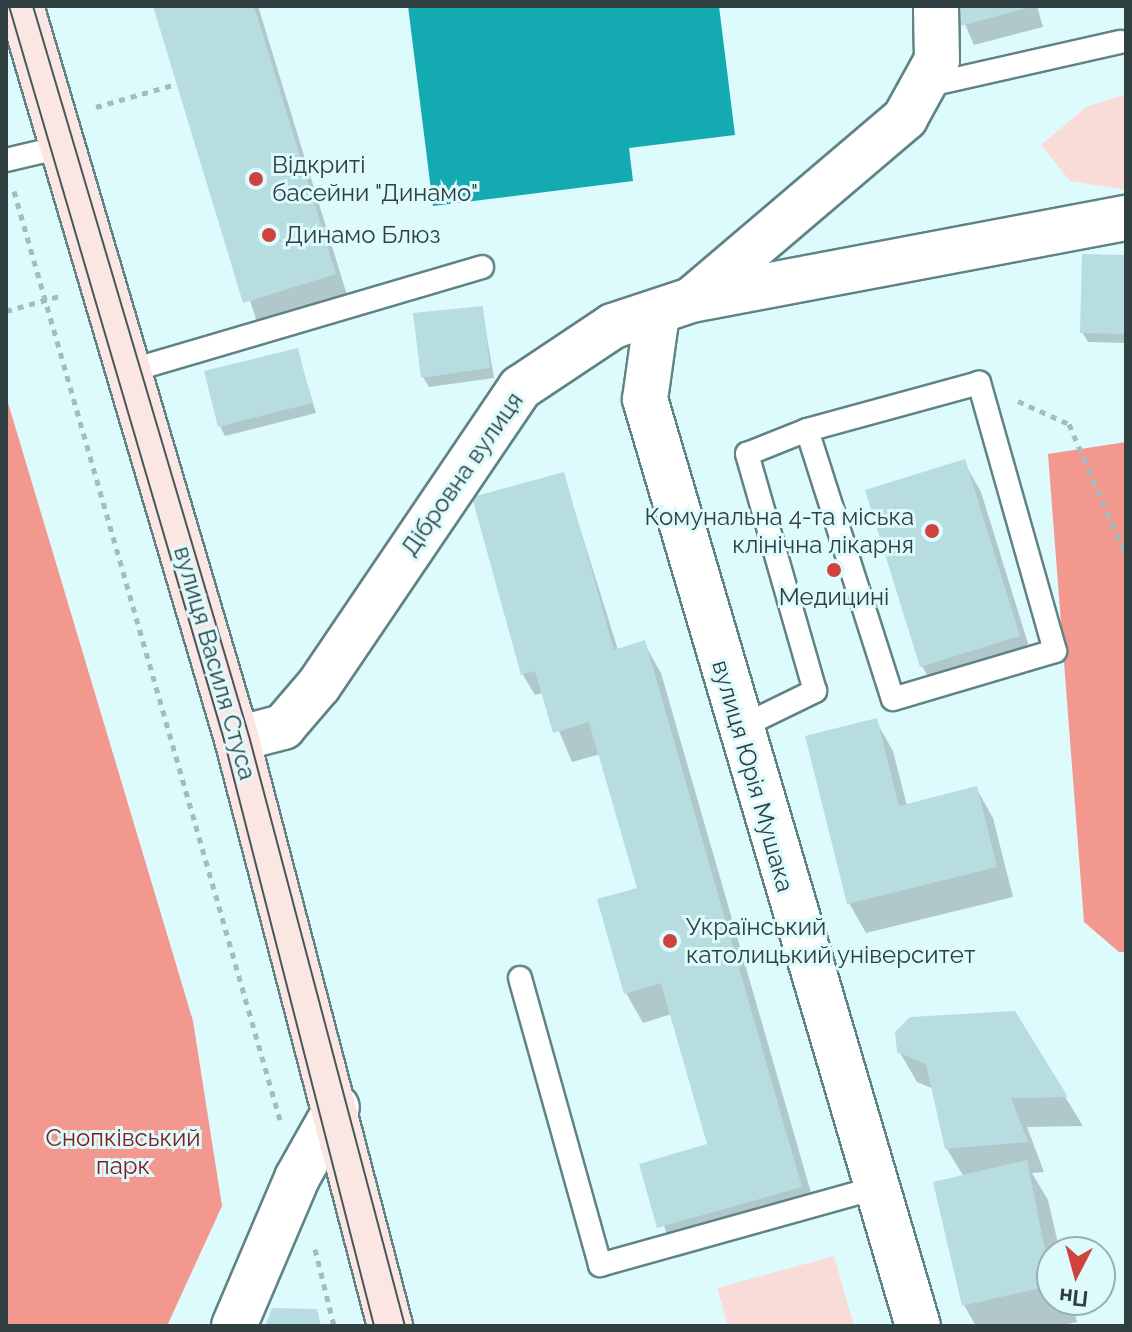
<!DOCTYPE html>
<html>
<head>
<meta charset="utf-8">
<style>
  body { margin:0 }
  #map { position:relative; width:1132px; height:1332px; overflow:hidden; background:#ddfbfd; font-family:Raleway,sans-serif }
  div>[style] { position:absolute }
  .green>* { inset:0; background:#f9dcd8 }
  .forest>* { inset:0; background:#f3988e }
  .water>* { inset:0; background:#14aab2 }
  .shadow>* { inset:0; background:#0003 }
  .building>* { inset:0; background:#b8dde0 }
  .path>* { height:5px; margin-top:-2.5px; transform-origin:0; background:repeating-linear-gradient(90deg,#a3bcbe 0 6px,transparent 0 12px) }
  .roads { filter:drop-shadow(2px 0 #608385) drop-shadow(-2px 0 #608385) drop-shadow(0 2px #608385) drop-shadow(0 -2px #608385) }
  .lane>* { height:22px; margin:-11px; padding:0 11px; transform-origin:11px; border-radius:11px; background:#fff }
  .street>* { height:44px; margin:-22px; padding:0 22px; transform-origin:22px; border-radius:22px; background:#fff }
  .secondary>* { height:44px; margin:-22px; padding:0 22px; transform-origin:22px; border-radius:22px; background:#fbe6e4 }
  .tram>* { height:2px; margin:-1px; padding:0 1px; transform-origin:1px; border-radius:1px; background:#475759 }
  .dots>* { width:22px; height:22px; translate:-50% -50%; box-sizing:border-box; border:4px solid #ddfbfd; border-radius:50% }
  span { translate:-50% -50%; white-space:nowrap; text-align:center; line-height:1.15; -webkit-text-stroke:6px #ddfbfd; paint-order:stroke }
  .poi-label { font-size:24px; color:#303f40 }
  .left { translate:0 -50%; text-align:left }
  .right { translate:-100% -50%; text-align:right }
  .street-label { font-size:24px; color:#303f40 }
  .park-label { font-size:24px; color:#851b1b }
  .frame { position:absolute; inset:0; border:8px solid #303f40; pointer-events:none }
  .north { position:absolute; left:1036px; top:1236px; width:80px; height:80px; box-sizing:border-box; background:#ddfbfd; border:2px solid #98b0b1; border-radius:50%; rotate:186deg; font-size:22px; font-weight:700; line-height:32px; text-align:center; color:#303f40 }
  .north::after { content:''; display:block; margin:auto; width:28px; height:36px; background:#d0423d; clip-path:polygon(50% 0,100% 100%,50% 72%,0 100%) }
</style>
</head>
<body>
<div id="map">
  <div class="green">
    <div style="clip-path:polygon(1126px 94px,1126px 190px,1070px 181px,1041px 145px,1086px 107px)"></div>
    <div style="clip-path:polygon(834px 1256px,854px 1326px,728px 1326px,717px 1288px)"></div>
  </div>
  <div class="forest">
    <div style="clip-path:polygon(6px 396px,193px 1021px,222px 1206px,167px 1326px,6px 1326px)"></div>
    <div style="clip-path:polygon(1126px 442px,1126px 952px,1119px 952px,1084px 922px,1048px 454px)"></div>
  </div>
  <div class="water">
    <div style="clip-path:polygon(408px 6px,719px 6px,735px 135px,629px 148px,633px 181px,433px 206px)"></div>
  </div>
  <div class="shadow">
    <div style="clip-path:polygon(155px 6px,258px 6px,347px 295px,257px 322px)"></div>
    <div style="clip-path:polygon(957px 6px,1037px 6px,1043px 27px,974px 45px)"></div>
    <div style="clip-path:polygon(1126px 257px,1126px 343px,1088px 342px,1082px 332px)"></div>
    <div style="clip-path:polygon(482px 308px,494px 378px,429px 387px,423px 377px)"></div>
    <div style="clip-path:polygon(297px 350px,316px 413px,225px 436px,220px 426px)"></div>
    <div style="clip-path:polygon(964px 462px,981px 492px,1035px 666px,939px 696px,922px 666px)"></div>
    <div style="clip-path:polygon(563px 474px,618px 650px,644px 643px,661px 673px,818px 1217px,676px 1258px,641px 1165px,710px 1146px,672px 1014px,643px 1023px,626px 993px,639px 890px,601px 754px,572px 762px,543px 693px,535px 695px,523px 675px,474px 498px)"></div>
    <div style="clip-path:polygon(876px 721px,893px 751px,907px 806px,976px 788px,993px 818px,1013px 897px,866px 933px,849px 903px)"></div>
    <div style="clip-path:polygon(1014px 1013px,1083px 1126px,1027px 1127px,1044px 1172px,1032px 1173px,1048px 1200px,1060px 1252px,1052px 1252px,1052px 1300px,1071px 1300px,1077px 1322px,1058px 1326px,976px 1326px,964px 1305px,964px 1177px,947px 1149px,934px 1089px,917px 1082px,899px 1051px)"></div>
  </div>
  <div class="building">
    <div style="clip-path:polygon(153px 6px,254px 6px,336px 274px,243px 303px)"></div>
    <div style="clip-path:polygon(955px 6px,1031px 6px,1031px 7px,960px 26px)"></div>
    <div style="clip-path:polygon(1082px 254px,1126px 255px,1126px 334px,1080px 333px)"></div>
    <div style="clip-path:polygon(483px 306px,490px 368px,421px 378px,413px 313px)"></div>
    <div style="clip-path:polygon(298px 348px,312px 403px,218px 427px,204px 371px)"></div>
    <div style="clip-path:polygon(965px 459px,1020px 636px,920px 667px,865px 490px)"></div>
    <div style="clip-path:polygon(564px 472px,614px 650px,645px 640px,802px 1187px,657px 1228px,639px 1164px,707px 1144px,661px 983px,624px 994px,597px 899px,637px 888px,589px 722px,553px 733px,535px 671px,521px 675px,472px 497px)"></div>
    <div style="clip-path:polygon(877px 718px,899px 806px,977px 786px,997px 867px,847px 904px,805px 736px)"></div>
    <div style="clip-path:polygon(1015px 1011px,1068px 1097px,1011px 1098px,1028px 1142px,945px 1149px,926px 1064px,897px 1052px,895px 1032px,910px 1017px)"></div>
    <div style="clip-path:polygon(1027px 1160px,1052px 1285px,962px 1306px,933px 1182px)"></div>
    <div style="clip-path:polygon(272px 1308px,317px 1309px,321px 1326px,265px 1326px)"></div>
  </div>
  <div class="path">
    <div style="left:96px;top:107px;width:83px;rotate:-16deg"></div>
    <div style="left:14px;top:191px;width:966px;rotate:74.02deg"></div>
    <div style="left:6px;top:311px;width:59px;rotate:-15.7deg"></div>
    <div style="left:1018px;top:401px;width:56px;rotate:24.3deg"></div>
    <div style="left:1069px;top:424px;width:144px;rotate:66.6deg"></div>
    <div style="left:315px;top:1249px;width:79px;rotate:76.1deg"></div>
  </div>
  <div class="roads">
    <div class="lane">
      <div style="left:929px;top:85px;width:196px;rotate:-12.7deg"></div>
      <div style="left:6px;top:160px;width:61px;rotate:-13.3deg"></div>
      <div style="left:129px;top:371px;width:368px;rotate:-16.4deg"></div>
      <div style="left:739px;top:728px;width:85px;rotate:-26deg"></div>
      <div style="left:815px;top:691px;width:247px;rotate:-106deg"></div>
      <div style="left:747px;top:454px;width:65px;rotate:-21.8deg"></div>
      <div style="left:807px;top:430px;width:282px;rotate:72.3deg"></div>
      <div style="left:893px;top:699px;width:169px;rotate:-16.5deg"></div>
      <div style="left:1055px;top:651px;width:279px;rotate:-105.8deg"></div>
      <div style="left:979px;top:383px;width:178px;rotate:164.7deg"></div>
      <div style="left:520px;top:978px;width:298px;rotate:74.4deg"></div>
      <div style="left:600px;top:1265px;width:283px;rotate:-15.6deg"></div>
    </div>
    <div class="street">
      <div style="left:696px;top:296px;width:275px;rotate:-40.4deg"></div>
      <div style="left:905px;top:118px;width:66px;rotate:-61.1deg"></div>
      <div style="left:937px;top:60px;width:54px;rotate:-91.1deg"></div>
      <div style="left:657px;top:314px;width:86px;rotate:98deg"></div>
      <div style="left:645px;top:399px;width:966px;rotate:73.59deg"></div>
      <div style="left:237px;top:739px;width:48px;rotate:-14.6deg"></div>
      <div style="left:283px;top:727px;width:55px;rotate:-49.4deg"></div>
      <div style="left:319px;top:685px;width:359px;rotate:-55.9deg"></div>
      <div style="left:520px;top:388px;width:112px;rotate:-33.7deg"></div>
      <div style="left:613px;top:326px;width:82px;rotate:-18.4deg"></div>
      <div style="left:691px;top:300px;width:443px;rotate:-10.7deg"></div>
      <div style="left:234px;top:1326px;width:161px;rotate:-66.9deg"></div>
      <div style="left:297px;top:1178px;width:81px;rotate:-60.6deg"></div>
    </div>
    <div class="secondary">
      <div style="left:21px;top:6px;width:764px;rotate:73.58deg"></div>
      <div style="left:237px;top:739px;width:607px;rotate:75.39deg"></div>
    </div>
  </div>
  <div class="tram">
    <div style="left:9px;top:6px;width:765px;rotate:73.67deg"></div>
    <div style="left:224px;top:740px;width:605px;rotate:75.64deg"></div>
    <div style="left:33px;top:6px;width:761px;rotate:73.52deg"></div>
    <div style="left:249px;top:736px;width:610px;rotate:75.19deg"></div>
  </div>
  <div class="dots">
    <div style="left:256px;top:179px;background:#d0423d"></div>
    <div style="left:269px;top:235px;background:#d0423d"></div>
    <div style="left:932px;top:531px;background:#d0423d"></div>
    <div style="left:834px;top:570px;background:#d0423d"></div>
    <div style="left:670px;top:941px;background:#d0423d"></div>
  </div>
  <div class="poi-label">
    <span class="left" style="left:272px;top:179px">Відкриті<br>басейни "Динамо"</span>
    <span class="left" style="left:285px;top:235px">Динамо Блюз</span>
    <span class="right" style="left:914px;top:531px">Комунальна 4-та міська<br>клінічна лікарня</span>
    <span style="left:834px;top:597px">Медицині</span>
    <span class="left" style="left:686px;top:941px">Український<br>католицький університет</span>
  </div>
  <div class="street-label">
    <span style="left:462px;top:474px;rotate:-55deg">Дібровна вулиця</span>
    <span style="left:215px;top:663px;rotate:74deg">вулиця Василя Стуса</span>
    <span style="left:753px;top:776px;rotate:74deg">вулиця Юрія Мушака</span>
  </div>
  <div class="park-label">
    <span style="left:123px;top:1152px">Снопківський<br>парк</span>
  </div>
  <div class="frame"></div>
  <div class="north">Пн</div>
</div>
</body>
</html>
